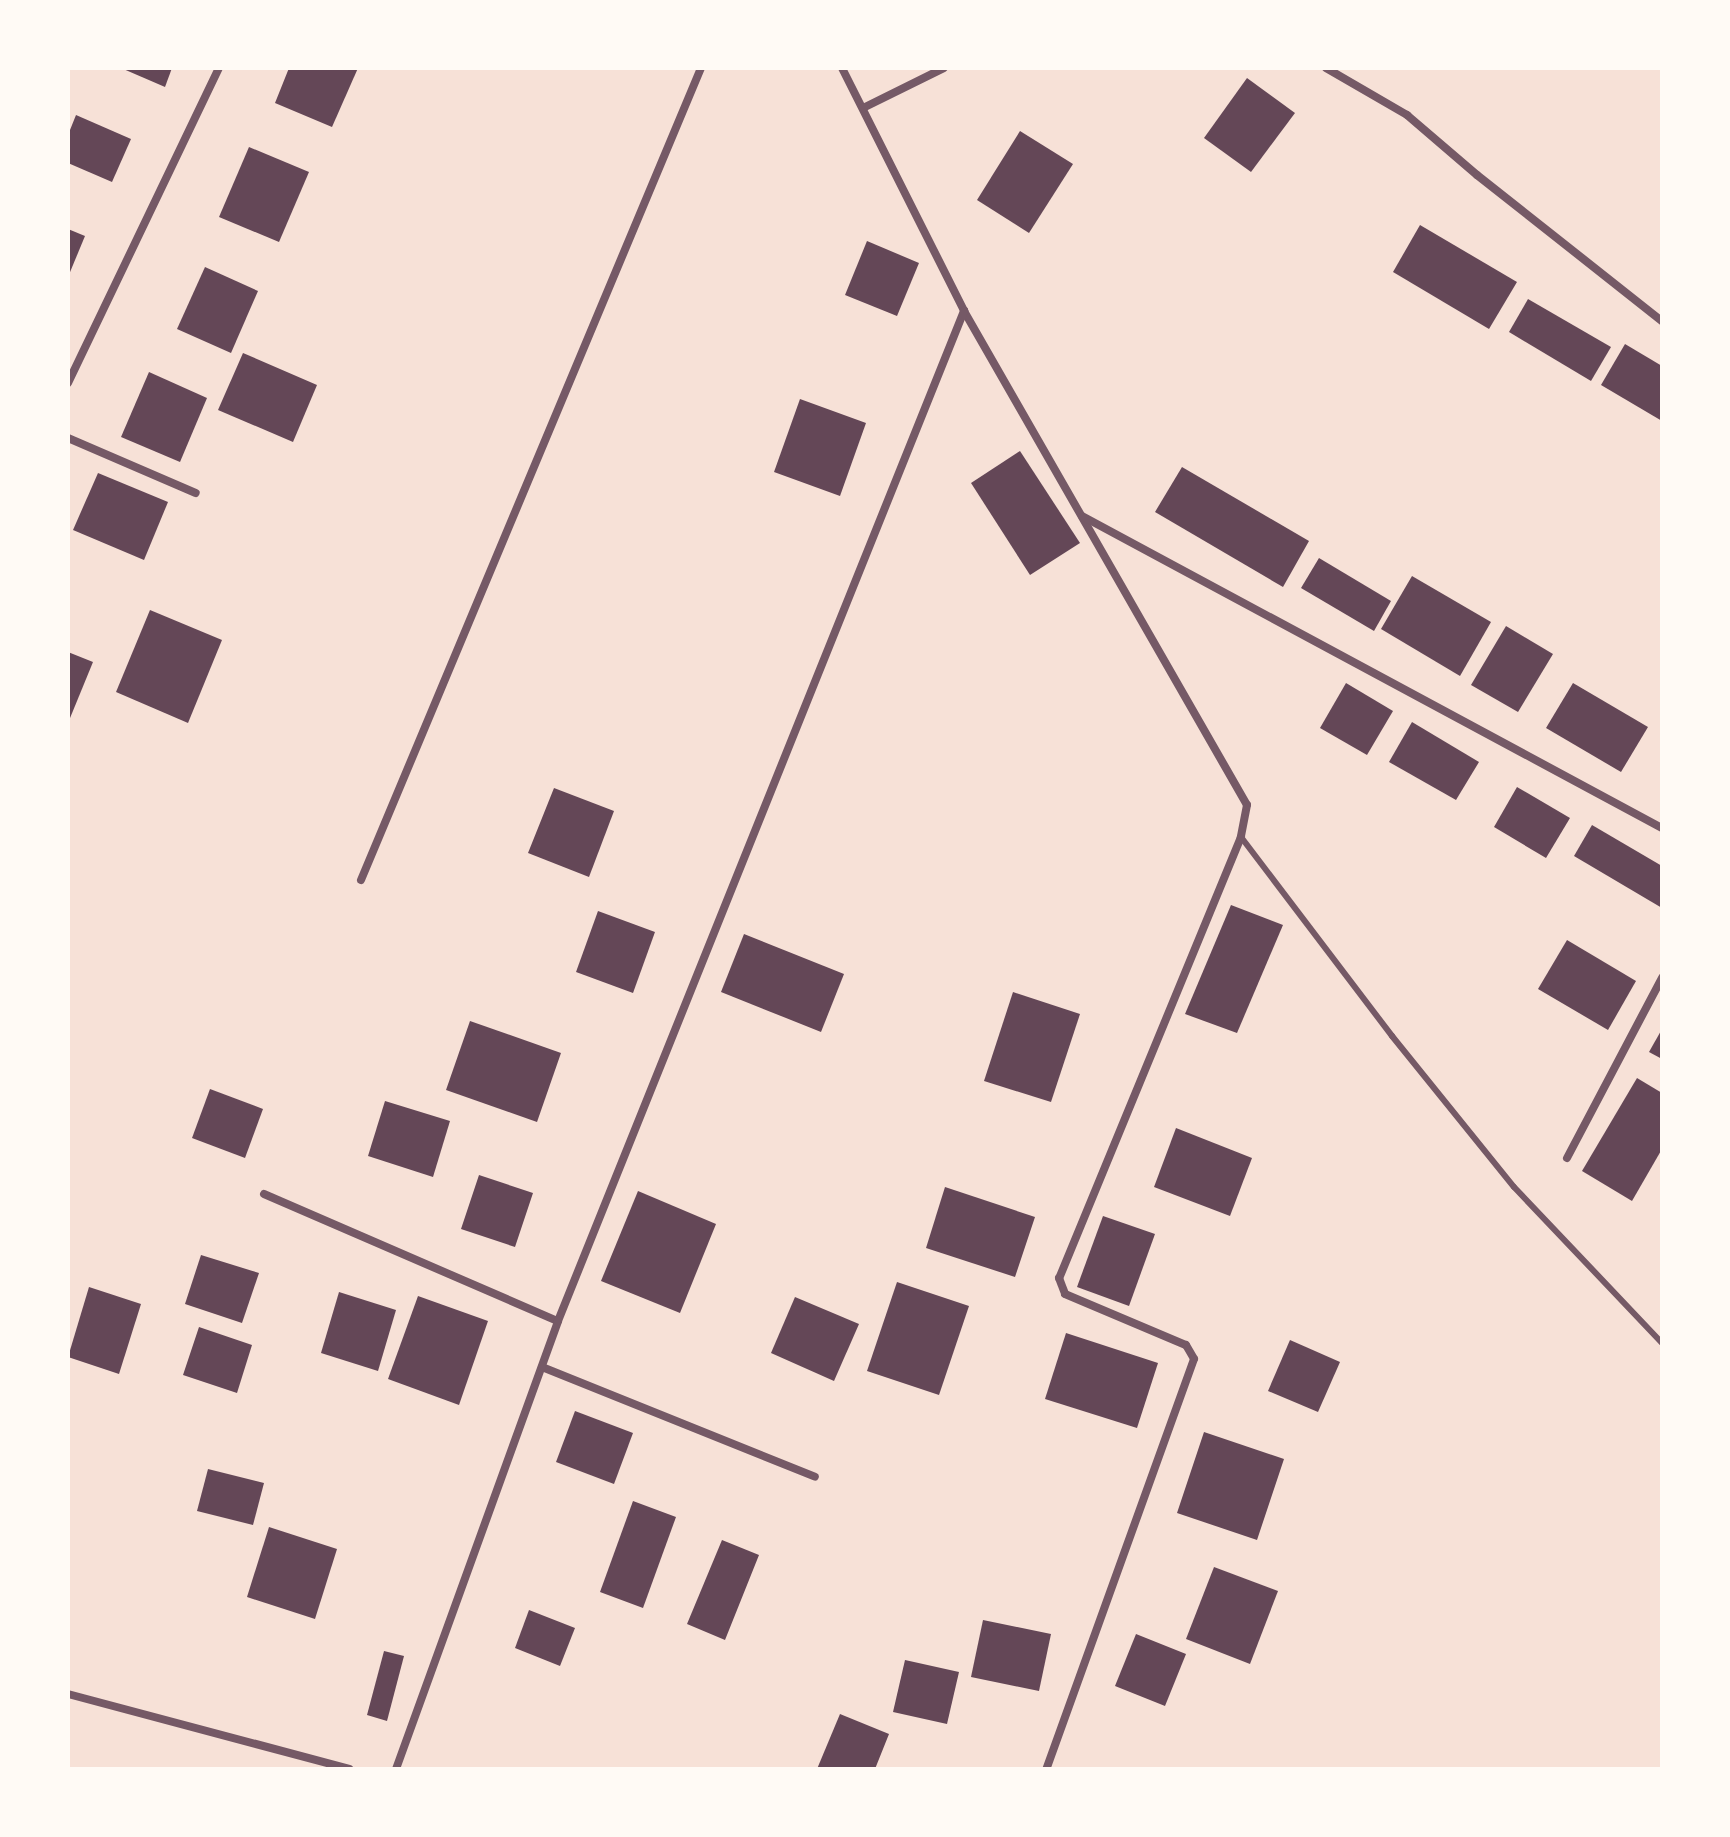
<!DOCTYPE html>
<html>
<head>
<meta charset="utf-8">
<style>
  body { margin:0 }
  #map { position:relative; width:1730px; height:1837px; overflow:hidden; background:#f7e1d7; font-family:"Noto Sans",sans-serif }
  div>[style] { position:absolute }
  .building>* { inset:0; background:#644757 }
  .service>* { height:6px; margin:-3px; padding:0 3px; transform-origin:3px; border-radius:3px; background:#755966 }
  .minor>* { height:8px; margin:-4px; padding:0 4px; transform-origin:4px; border-radius:4px; background:#755966 }
  span { translate:-50% -50%; white-space:nowrap; text-align:center; line-height:1.15; -webkit-text-stroke:6px #fffaf5; paint-order:stroke }
  .frame { position:absolute; inset:0; border:70px solid #fffaf5; pointer-events:none }
</style>
</head>
<body>
<div id="map">
  <div class="building">
    <div style="clip-path:polygon(121px 68px,172px 68px,165px 87px)"></div>
    <div style="clip-path:polygon(289px 68px,358px 68px,332px 127px,275px 103px)"></div>
    <div style="clip-path:polygon(1247px 78px,1295px 113px,1251px 172px,1204px 138px)"></div>
    <div style="clip-path:polygon(76px 115px,131px 139px,112px 182px,68px 163px,68px 135px)"></div>
    <div style="clip-path:polygon(1020px 131px,1073px 164px,1029px 233px,977px 200px)"></div>
    <div style="clip-path:polygon(249px 147px,309px 172px,279px 242px,219px 217px)"></div>
    <div style="clip-path:polygon(1420px 225px,1517px 282px,1489px 329px,1393px 272px)"></div>
    <div style="clip-path:polygon(68px 229px,85px 236px,68px 277px)"></div>
    <div style="clip-path:polygon(867px 241px,919px 263px,897px 316px,845px 295px)"></div>
    <div style="clip-path:polygon(205px 267px,258px 291px,231px 353px,177px 329px)"></div>
    <div style="clip-path:polygon(1528px 299px,1611px 347px,1591px 381px,1509px 332px)"></div>
    <div style="clip-path:polygon(1625px 344px,1662px 366px,1662px 421px,1601px 385px)"></div>
    <div style="clip-path:polygon(243px 353px,317px 385px,293px 442px,218px 410px)"></div>
    <div style="clip-path:polygon(149px 372px,207px 398px,180px 462px,121px 437px)"></div>
    <div style="clip-path:polygon(800px 399px,866px 423px,840px 496px,774px 472px)"></div>
    <div style="clip-path:polygon(1020px 451px,1080px 543px,1030px 575px,971px 483px)"></div>
    <div style="clip-path:polygon(1182px 467px,1309px 541px,1283px 587px,1155px 512px)"></div>
    <div style="clip-path:polygon(98px 473px,168px 502px,144px 560px,73px 530px)"></div>
    <div style="clip-path:polygon(1319px 558px,1391px 601px,1374px 631px,1301px 588px)"></div>
    <div style="clip-path:polygon(1412px 576px,1491px 622px,1460px 676px,1381px 629px)"></div>
    <div style="clip-path:polygon(150px 610px,222px 640px,188px 723px,116px 692px)"></div>
    <div style="clip-path:polygon(1506px 626px,1553px 654px,1518px 712px,1471px 685px)"></div>
    <div style="clip-path:polygon(68px 652px,93px 662px,68px 723px)"></div>
    <div style="clip-path:polygon(1346px 683px,1393px 711px,1367px 755px,1320px 728px)"></div>
    <div style="clip-path:polygon(1573px 683px,1648px 727px,1621px 772px,1546px 728px)"></div>
    <div style="clip-path:polygon(1412px 722px,1479px 762px,1456px 800px,1389px 762px)"></div>
    <div style="clip-path:polygon(1517px 787px,1570px 818px,1546px 858px,1494px 827px)"></div>
    <div style="clip-path:polygon(554px 788px,614px 811px,589px 877px,528px 853px)"></div>
    <div style="clip-path:polygon(1592px 825px,1662px 866px,1662px 908px,1574px 856px)"></div>
    <div style="clip-path:polygon(1231px 905px,1283px 925px,1237px 1033px,1185px 1014px)"></div>
    <div style="clip-path:polygon(598px 911px,655px 932px,633px 993px,576px 972px)"></div>
    <div style="clip-path:polygon(744px 934px,844px 974px,821px 1032px,721px 992px)"></div>
    <div style="clip-path:polygon(1567px 940px,1636px 981px,1608px 1030px,1538px 989px)"></div>
    <div style="clip-path:polygon(1013px 992px,1080px 1014px,1051px 1102px,984px 1081px)"></div>
    <div style="clip-path:polygon(470px 1021px,561px 1053px,537px 1122px,446px 1090px)"></div>
    <div style="clip-path:polygon(1662px 1029px,1662px 1059px,1649px 1052px)"></div>
    <div style="clip-path:polygon(1637px 1078px,1662px 1093px,1662px 1149px,1632px 1201px,1582px 1171px)"></div>
    <div style="clip-path:polygon(210px 1089px,263px 1109px,245px 1158px,192px 1138px)"></div>
    <div style="clip-path:polygon(385px 1101px,450px 1121px,433px 1177px,368px 1156px)"></div>
    <div style="clip-path:polygon(1176px 1128px,1252px 1158px,1230px 1216px,1154px 1187px)"></div>
    <div style="clip-path:polygon(479px 1175px,533px 1193px,515px 1247px,461px 1229px)"></div>
    <div style="clip-path:polygon(945px 1187px,1035px 1217px,1015px 1277px,926px 1248px)"></div>
    <div style="clip-path:polygon(638px 1191px,716px 1224px,680px 1313px,601px 1281px)"></div>
    <div style="clip-path:polygon(1103px 1216px,1155px 1234px,1129px 1306px,1077px 1287px)"></div>
    <div style="clip-path:polygon(201px 1255px,259px 1273px,242px 1323px,185px 1304px)"></div>
    <div style="clip-path:polygon(897px 1282px,969px 1306px,939px 1395px,867px 1371px)"></div>
    <div style="clip-path:polygon(89px 1287px,141px 1304px,119px 1374px,68px 1357px)"></div>
    <div style="clip-path:polygon(339px 1292px,396px 1310px,378px 1371px,321px 1353px)"></div>
    <div style="clip-path:polygon(418px 1296px,488px 1321px,459px 1405px,388px 1379px)"></div>
    <div style="clip-path:polygon(795px 1297px,859px 1324px,834px 1381px,771px 1353px)"></div>
    <div style="clip-path:polygon(199px 1327px,252px 1345px,237px 1393px,183px 1375px)"></div>
    <div style="clip-path:polygon(1066px 1333px,1158px 1363px,1137px 1428px,1045px 1399px)"></div>
    <div style="clip-path:polygon(1290px 1340px,1340px 1362px,1318px 1412px,1268px 1391px)"></div>
    <div style="clip-path:polygon(575px 1411px,633px 1433px,614px 1484px,556px 1462px)"></div>
    <div style="clip-path:polygon(1204px 1432px,1284px 1459px,1257px 1540px,1177px 1513px)"></div>
    <div style="clip-path:polygon(208px 1469px,264px 1483px,253px 1525px,197px 1511px)"></div>
    <div style="clip-path:polygon(633px 1501px,676px 1517px,643px 1608px,600px 1592px)"></div>
    <div style="clip-path:polygon(269px 1527px,337px 1549px,315px 1619px,247px 1597px)"></div>
    <div style="clip-path:polygon(722px 1540px,759px 1555px,725px 1640px,687px 1624px)"></div>
    <div style="clip-path:polygon(1214px 1567px,1278px 1591px,1250px 1664px,1186px 1639px)"></div>
    <div style="clip-path:polygon(529px 1610px,575px 1628px,560px 1666px,515px 1648px)"></div>
    <div style="clip-path:polygon(983px 1620px,1051px 1634px,1039px 1691px,971px 1677px)"></div>
    <div style="clip-path:polygon(1136px 1634px,1186px 1654px,1165px 1706px,1115px 1686px)"></div>
    <div style="clip-path:polygon(384px 1651px,404px 1656px,387px 1721px,367px 1715px)"></div>
    <div style="clip-path:polygon(905px 1660px,959px 1672px,947px 1724px,893px 1712px)"></div>
    <div style="clip-path:polygon(840px 1714px,889px 1734px,875px 1769px,817px 1769px)"></div>
  </div>
  <div class="service">
    <div style="left:1241px;top:837px;width:250px;rotate:52.8deg"></div>
    <div style="left:1392px;top:1036px;width:194px;rotate:51.1deg"></div>
    <div style="left:1514px;top:1187px;width:215px;rotate:46.5deg"></div>
  </div>
  <div class="minor">
    <div style="left:842px;top:68px;width:272px;rotate:63.3deg"></div>
    <div style="left:964px;top:311px;width:569px;rotate:60.19deg"></div>
    <div style="left:1247px;top:805px;width:33px;rotate:101deg"></div>
    <div style="left:1241px;top:837px;width:477px;rotate:112.4deg"></div>
    <div style="left:1059px;top:1278px;width:17px;rotate:69deg"></div>
    <div style="left:1065px;top:1294px;width:131px;rotate:22.9deg"></div>
    <div style="left:1186px;top:1345px;width:16px;rotate:60deg"></div>
    <div style="left:1194px;top:1359px;width:436px;rotate:109.8deg"></div>
    <div style="left:1326px;top:68px;width:94px;rotate:30.1deg"></div>
    <div style="left:1407px;top:115px;width:92px;rotate:40.6deg"></div>
    <div style="left:1477px;top:175px;width:236px;rotate:38.3deg"></div>
    <div style="left:863px;top:108px;width:90px;rotate:-26.3deg"></div>
    <div style="left:68px;top:383px;width:349px;rotate:-64.4deg"></div>
    <div style="left:68px;top:438px;width:139px;rotate:23.3deg"></div>
    <div style="left:1082px;top:516px;width:659px;rotate:28.28deg"></div>
    <div style="left:361px;top:880px;width:880px;rotate:-67.28deg"></div>
    <div style="left:1567px;top:1158px;width:204px;rotate:-62.2deg"></div>
    <div style="left:264px;top:1194px;width:320px;rotate:23.4deg"></div>
    <div style="left:542px;top:1367px;width:294px;rotate:21.9deg"></div>
    <div style="left:68px;top:1694px;width:291px;rotate:14.9deg"></div>
    <div style="left:396px;top:1769px;width:476px;rotate:-70.1deg"></div>
    <div style="left:558px;top:1321px;width:1089px;rotate:-68.1deg"></div>
  </div>
  <div class="frame"></div>
</div>
</body>
</html>
